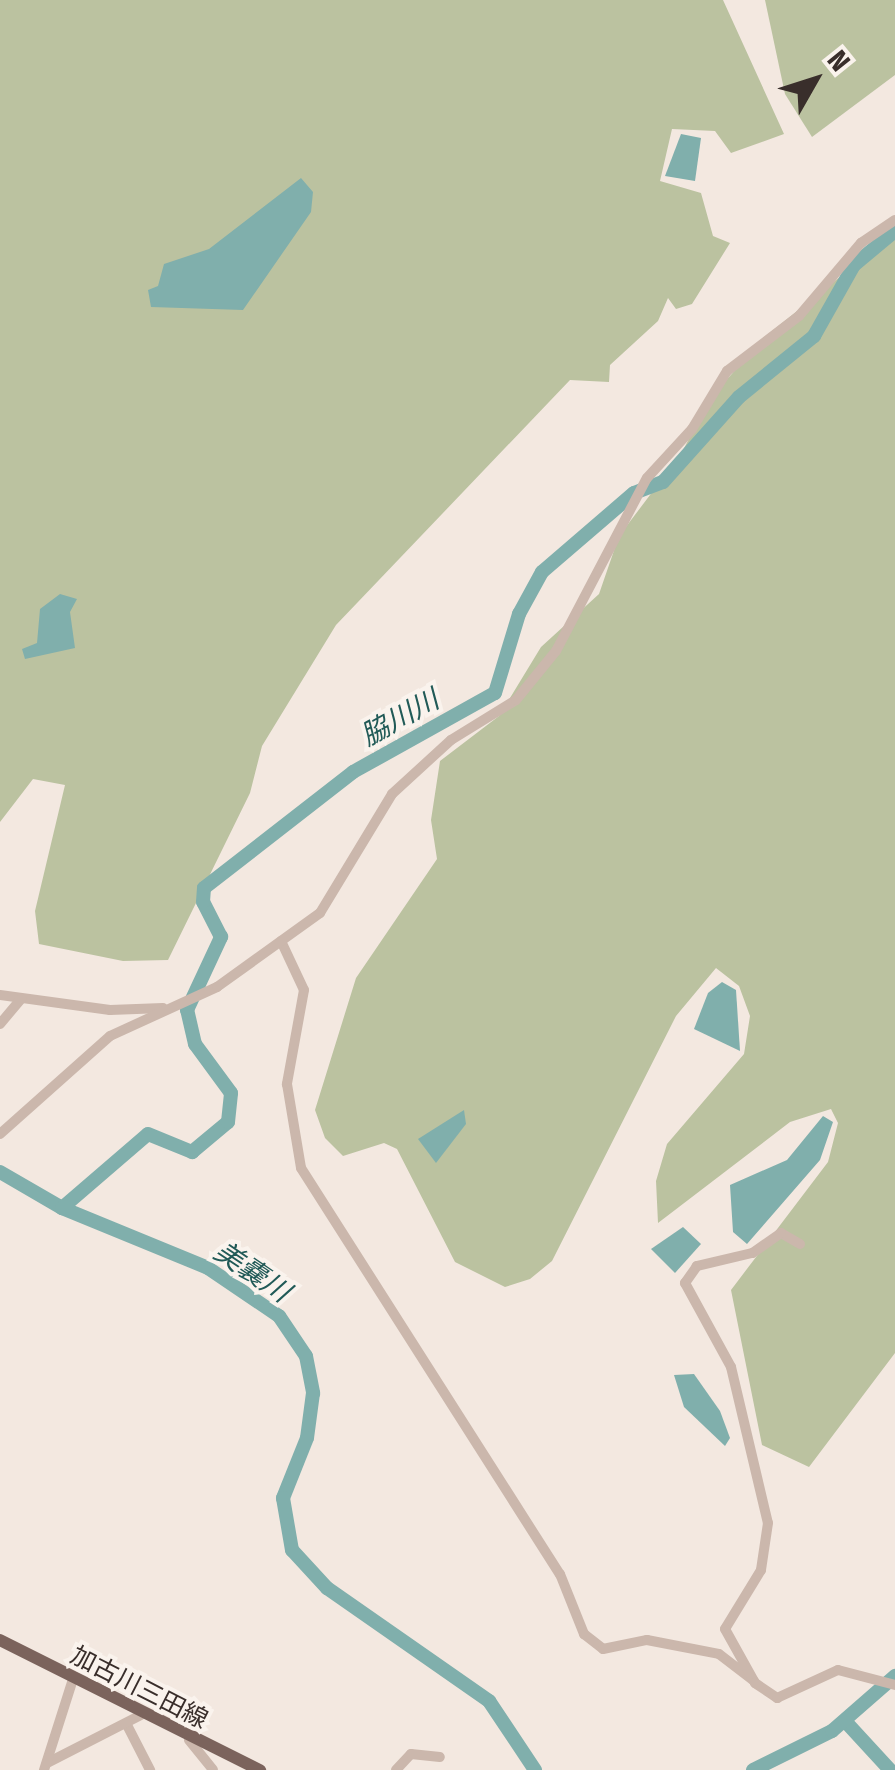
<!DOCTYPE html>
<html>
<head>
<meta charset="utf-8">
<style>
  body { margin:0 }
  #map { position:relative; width:895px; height:1770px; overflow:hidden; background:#f3e8e0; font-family:"Fira Sans Condensed","Noto Sans JP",sans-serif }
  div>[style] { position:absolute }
  .green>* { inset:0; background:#bbc2a0 }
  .water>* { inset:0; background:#80afac }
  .river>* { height:14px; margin:-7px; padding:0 7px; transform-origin:7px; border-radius:7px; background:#80afac }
  .minor>* { height:10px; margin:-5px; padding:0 5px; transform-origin:5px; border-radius:5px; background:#cbb7ac }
  .major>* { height:12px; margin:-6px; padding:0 6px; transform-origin:6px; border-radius:6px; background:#7b635c }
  span { translate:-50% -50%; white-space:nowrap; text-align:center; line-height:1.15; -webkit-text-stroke:8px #faf3ed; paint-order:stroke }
  .street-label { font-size:25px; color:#392e2b }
  .water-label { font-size:28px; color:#215a57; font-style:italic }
  .north { position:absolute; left:765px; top:30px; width:100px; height:100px; -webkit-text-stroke:8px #faf3ed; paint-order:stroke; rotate:51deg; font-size:28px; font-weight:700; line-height:40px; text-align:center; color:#392e2b }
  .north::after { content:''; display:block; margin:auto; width:35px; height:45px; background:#392e2b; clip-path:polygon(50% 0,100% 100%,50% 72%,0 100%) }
</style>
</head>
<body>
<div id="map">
  <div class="green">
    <div style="clip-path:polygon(0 0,723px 0,784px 134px,731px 153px,715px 131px,672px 129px,660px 181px,701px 193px,713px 236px,730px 243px,692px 304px,676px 309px,668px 298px,658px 321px,610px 365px,609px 382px,570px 380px,336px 625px,262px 746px,250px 793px,168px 960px,123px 961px,39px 944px,35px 911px,65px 785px,33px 779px,0 822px)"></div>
    <div style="clip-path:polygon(765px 0,895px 0,895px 75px,812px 137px,785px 94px)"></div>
    <div style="clip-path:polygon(895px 233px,895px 1353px,809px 1467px,762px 1445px,731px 1290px,828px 1162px,838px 1123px,831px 1109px,790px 1122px,658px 1223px,656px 1181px,667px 1144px,744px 1054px,750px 1016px,739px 986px,716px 968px,676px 1016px,552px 1261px,530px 1279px,505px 1287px,455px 1262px,397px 1149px,384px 1143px,343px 1156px,325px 1138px,315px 1110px,356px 978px,437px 859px,431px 820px,440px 761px,499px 716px,541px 647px,599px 594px,619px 536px,681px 454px,710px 399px,762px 339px)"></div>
  </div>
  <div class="water">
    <div style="clip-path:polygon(681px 134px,701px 138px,695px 181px,665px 176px)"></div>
    <div style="clip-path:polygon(301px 178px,313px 192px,311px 212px,243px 310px,151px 307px,148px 290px,158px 286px,164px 264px,209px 249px)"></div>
    <div style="clip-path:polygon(60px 594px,77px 599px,70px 612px,75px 648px,25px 659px,22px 649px,37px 643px,40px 609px)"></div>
    <div style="clip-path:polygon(722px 982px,736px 990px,740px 1051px,694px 1029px,708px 993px)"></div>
    <div style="clip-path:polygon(464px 1110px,466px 1124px,436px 1163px,418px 1139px)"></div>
    <div style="clip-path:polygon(823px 1116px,833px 1122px,820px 1160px,747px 1244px,733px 1232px,730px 1185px,787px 1160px)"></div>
    <div style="clip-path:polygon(683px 1227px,701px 1244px,675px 1273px,651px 1249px)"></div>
    <div style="clip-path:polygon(694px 1374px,720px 1411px,730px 1438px,725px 1446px,684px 1407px,674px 1375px)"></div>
  </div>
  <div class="river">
    <div style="left:0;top:1172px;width:72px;rotate:30.1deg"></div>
    <div style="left:62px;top:1208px;width:158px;rotate:22.3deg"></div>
    <div style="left:208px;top:1268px;width:86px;rotate:34.1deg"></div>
    <div style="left:279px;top:1316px;width:48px;rotate:56deg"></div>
    <div style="left:306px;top:1356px;width:38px;rotate:79deg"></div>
    <div style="left:313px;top:1393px;width:45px;rotate:97.6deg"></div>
    <div style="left:307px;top:1438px;width:65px;rotate:111.8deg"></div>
    <div style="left:283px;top:1498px;width:53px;rotate:80.2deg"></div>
    <div style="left:292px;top:1550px;width:52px;rotate:47.4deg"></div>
    <div style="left:327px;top:1588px;width:198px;rotate:34.9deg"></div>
    <div style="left:489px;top:1701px;width:83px;rotate:56.3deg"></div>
    <div style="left:62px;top:1208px;width:113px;rotate:-40.7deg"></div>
    <div style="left:148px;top:1134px;width:48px;rotate:22.2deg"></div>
    <div style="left:192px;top:1152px;width:47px;rotate:-39.8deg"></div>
    <div style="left:228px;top:1122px;width:29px;rotate:-84deg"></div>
    <div style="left:231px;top:1093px;width:61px;rotate:-126.3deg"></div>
    <div style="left:195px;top:1044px;width:35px;rotate:-103deg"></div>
    <div style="left:187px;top:1010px;width:81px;rotate:-65deg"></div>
    <div style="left:221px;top:937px;width:39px;rotate:-117deg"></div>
    <div style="left:203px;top:902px;width:14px;rotate:-86deg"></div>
    <div style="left:204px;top:888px;width:189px;rotate:-37.9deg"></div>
    <div style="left:353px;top:772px;width:162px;rotate:-29.1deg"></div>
    <div style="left:495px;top:693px;width:83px;rotate:-73.1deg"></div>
    <div style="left:519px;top:614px;width:48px;rotate:-61.3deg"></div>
    <div style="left:542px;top:572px;width:121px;rotate:-40.7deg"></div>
    <div style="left:634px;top:493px;width:31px;rotate:-21deg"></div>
    <div style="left:663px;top:482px;width:114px;rotate:-48.2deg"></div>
    <div style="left:739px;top:397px;width:97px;rotate:-39.1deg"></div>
    <div style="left:814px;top:336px;width:81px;rotate:-60.6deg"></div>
    <div style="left:854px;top:265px;width:53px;rotate:-39.7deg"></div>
    <div style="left:845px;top:1721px;width:67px;rotate:47.4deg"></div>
    <div style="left:753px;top:1770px;width:88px;rotate:-26.3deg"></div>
    <div style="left:832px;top:1731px;width:84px;rotate:-41.1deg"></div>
  </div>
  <div class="minor">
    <div style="left:281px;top:941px;width:54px;rotate:64.9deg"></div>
    <div style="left:304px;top:990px;width:96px;rotate:100.3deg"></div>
    <div style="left:287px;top:1084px;width:85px;rotate:80.5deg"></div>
    <div style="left:301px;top:1168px;width:482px;rotate:57.5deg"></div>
    <div style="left:560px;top:1574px;width:65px;rotate:68.2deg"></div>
    <div style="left:584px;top:1634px;width:24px;rotate:38deg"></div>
    <div style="left:603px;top:1649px;width:45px;rotate:-11.6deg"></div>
    <div style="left:647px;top:1640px;width:73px;rotate:11deg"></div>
    <div style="left:719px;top:1654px;width:44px;rotate:37.6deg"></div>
    <div style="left:0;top:995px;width:111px;rotate:7.8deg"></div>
    <div style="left:110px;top:1010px;width:53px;rotate:-2.2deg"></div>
    <div style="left:0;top:1024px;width:33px;rotate:-50deg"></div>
    <div style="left:0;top:1134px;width:147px;rotate:-41.7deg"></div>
    <div style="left:110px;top:1036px;width:118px;rotate:-24.6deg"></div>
    <div style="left:217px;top:987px;width:127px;rotate:-35.7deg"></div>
    <div style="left:320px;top:913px;width:139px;rotate:-58.8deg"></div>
    <div style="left:392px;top:794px;width:80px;rotate:-42.5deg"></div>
    <div style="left:451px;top:740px;width:76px;rotate:-31.6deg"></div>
    <div style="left:516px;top:700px;width:63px;rotate:-50.8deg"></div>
    <div style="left:556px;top:651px;width:195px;rotate:-62.3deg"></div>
    <div style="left:647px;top:478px;width:67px;rotate:-47.4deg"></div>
    <div style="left:692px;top:429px;width:68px;rotate:-58.9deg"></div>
    <div style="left:727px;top:371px;width:91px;rotate:-37.4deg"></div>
    <div style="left:799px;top:316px;width:96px;rotate:-49.7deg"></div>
    <div style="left:861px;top:243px;width:41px;rotate:-34.1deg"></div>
    <div style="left:800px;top:1244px;width:22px;rotate:-150deg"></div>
    <div style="left:781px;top:1233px;width:35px;rotate:145deg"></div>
    <div style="left:752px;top:1253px;width:57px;rotate:166.7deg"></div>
    <div style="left:697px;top:1266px;width:21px;rotate:125deg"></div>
    <div style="left:685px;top:1283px;width:96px;rotate:61.3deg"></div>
    <div style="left:731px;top:1367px;width:160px;rotate:76.7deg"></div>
    <div style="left:768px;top:1523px;width:48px;rotate:98.5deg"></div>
    <div style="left:761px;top:1570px;width:69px;rotate:121.4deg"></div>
    <div style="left:725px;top:1629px;width:62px;rotate:60.9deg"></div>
    <div style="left:755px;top:1683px;width:27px;rotate:34deg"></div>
    <div style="left:777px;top:1698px;width:67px;rotate:-24.7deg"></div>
    <div style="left:838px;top:1670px;width:59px;rotate:14.7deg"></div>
    <div style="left:127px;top:1725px;width:51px;rotate:62.9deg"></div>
    <div style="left:189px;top:1740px;width:38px;rotate:51deg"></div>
    <div style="left:49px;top:1762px;width:103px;rotate:-27.1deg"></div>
    <div style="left:44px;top:1770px;width:96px;rotate:-72.3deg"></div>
    <div style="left:396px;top:1770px;width:22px;rotate:-47deg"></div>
    <div style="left:411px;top:1754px;width:29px;rotate:6deg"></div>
  </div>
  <div class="major">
    <div style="left:0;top:1640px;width:291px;rotate:26.6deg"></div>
  </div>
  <div class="street-label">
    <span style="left:139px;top:1688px;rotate:27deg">加古川三田線</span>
  </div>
  <div class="water-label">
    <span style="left:400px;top:718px;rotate:-29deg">脇川川</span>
    <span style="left:252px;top:1272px;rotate:34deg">美嚢川</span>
  </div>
  <div class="north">N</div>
</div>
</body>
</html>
